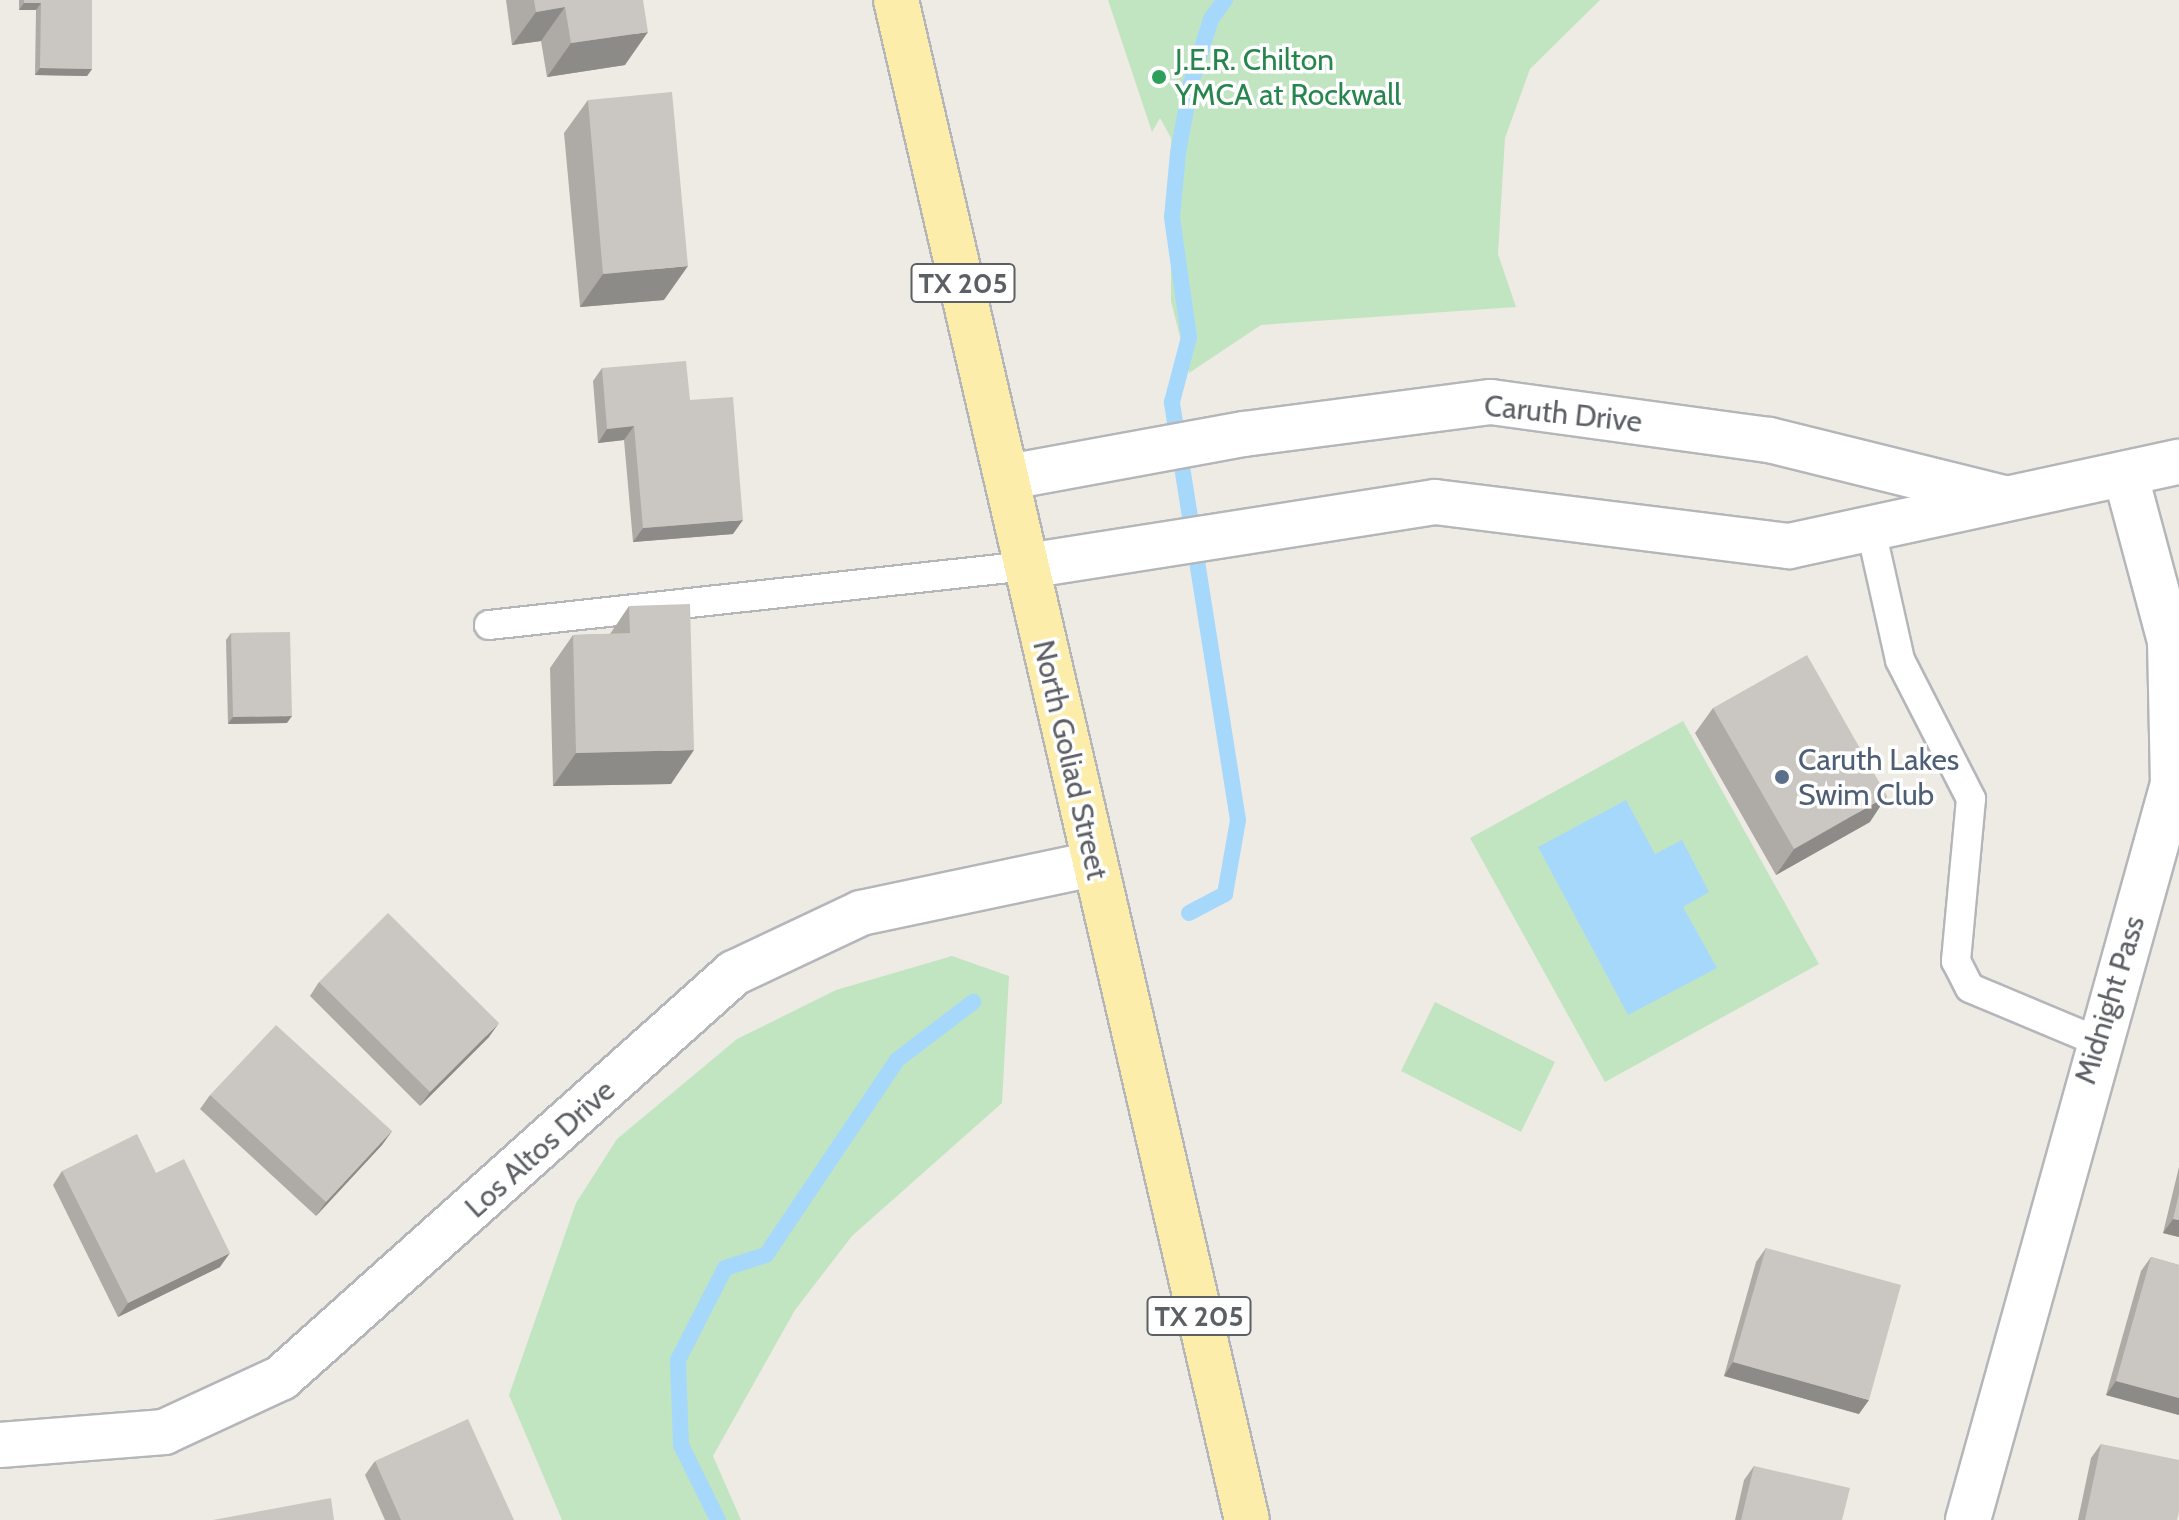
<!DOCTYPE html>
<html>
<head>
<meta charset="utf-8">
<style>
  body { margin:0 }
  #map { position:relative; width:2179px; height:1520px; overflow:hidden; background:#eeebe4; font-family:Cabin,sans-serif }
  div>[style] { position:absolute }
  .green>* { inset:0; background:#c2e5c1 }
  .water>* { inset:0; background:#a6d8fc }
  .stream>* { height:16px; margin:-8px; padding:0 8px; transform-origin:8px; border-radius:8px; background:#a6d8fc }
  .roads { filter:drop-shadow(2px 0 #b4b6ba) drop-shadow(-2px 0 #b4b6ba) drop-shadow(0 2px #b4b6ba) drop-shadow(0 -2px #b4b6ba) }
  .lane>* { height:28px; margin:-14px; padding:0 14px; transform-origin:14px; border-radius:14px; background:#fff }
  .street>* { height:44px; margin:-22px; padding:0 22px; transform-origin:22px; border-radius:22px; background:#fff }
  .secondary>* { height:44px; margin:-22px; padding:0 22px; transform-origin:22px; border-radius:22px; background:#fff }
  .primary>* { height:44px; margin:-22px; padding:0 22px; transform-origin:22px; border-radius:22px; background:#fcedaa }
  .wall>* { inset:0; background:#aeaaa6 }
  .shaded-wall>* { inset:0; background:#8d8b87 }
  .building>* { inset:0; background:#cac6c1 }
  .dots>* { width:22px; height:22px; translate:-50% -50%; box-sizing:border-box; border:4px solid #fff; border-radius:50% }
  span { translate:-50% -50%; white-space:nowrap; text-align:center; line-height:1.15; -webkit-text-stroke:7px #fff; paint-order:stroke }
  .shield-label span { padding:2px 6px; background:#fff; border:2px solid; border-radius:6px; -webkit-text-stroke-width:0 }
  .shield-label { font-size:28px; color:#5c5f64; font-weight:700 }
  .leisure-label { font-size:30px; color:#27864d }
  .left { translate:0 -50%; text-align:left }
  .street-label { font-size:30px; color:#5c5f64 }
  .service-label { font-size:30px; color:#4e5e75 }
</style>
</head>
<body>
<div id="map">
  <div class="green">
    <div style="clip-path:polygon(1108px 0,1600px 0,1530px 69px,1505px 138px,1498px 254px,1516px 307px,1261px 325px,1189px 373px,1171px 301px,1171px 138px,1160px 118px,1152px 132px)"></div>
    <div style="clip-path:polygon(1683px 721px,1819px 964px,1605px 1082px,1470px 838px)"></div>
    <div style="clip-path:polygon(952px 956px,1009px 976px,1002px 1103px,852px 1236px,795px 1310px,713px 1456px,741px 1520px,562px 1520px,509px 1395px,576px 1203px,617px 1139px,737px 1039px,836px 990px)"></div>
    <div style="clip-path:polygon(1435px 1002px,1555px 1062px,1521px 1132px,1401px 1071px)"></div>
  </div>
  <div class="water">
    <div style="clip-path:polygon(1626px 800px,1655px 854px,1682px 840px,1709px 892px,1683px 907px,1717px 968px,1628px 1015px,1538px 847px)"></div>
  </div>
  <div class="stream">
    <div style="left:1189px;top:913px;width:41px;rotate:-27.8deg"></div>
    <div style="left:1225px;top:894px;width:75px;rotate:-80deg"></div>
    <div style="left:1238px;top:820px;width:423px;rotate:-99deg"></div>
    <div style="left:1172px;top:402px;width:67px;rotate:-75.3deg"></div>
    <div style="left:1189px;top:337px;width:121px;rotate:-98.1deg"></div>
    <div style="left:1172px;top:217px;width:64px;rotate:-84.6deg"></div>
    <div style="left:1178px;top:153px;width:71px;rotate:-79.5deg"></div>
    <div style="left:1191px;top:83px;width:67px;rotate:-72.6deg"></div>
    <div style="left:1211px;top:19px;width:24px;rotate:-54deg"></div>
    <div style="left:718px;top:1520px;width:84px;rotate:-116.3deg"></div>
    <div style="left:681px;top:1445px;width:85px;rotate:-92deg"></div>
    <div style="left:678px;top:1360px;width:103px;rotate:-62.9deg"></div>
    <div style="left:725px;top:1268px;width:43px;rotate:-17.6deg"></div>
    <div style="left:766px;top:1255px;width:235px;rotate:-56.1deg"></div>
    <div style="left:897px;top:1060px;width:96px;rotate:-37.3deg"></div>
  </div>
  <div class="roads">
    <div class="lane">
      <div style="left:1871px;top:530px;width:133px;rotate:77.4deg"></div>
      <div style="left:1900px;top:660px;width:156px;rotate:62.9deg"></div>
      <div style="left:1971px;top:799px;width:163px;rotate:95.3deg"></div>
      <div style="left:1956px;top:961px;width:30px;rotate:63deg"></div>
      <div style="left:1970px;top:988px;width:138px;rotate:22.7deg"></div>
      <div style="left:489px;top:625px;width:541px;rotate:-6.26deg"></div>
    </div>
    <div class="street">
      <div style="left:0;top:1445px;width:165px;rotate:-4.5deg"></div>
      <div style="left:164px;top:1432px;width:129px;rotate:-24.8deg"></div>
      <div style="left:281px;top:1378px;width:608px;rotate:-41.8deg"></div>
      <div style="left:734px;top:973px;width:140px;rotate:-25.3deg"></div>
      <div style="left:861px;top:913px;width:237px;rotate:-11.9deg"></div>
      <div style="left:1968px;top:1520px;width:764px;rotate:-74.44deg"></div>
      <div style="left:2173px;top:784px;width:143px;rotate:-91.2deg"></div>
      <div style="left:2170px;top:641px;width:170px;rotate:-105deg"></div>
    </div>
    <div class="secondary">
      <div style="left:1009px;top:477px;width:239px;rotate:-10.4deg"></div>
      <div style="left:1244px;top:434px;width:249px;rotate:-7.4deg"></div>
      <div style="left:1491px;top:402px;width:281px;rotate:7.8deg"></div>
      <div style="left:1769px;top:440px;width:241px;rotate:13.9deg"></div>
      <div style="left:1027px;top:566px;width:413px;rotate:-8.9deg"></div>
      <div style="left:1435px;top:502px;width:357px;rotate:7.1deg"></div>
      <div style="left:1789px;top:546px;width:399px;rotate:-12.2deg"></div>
    </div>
    <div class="primary">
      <div style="left:896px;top:0;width:1560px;rotate:77deg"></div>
    </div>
  </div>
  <div class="wall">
    <div style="clip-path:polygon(19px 0,92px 0,92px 69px,87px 76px,35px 75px,36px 10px,19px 10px)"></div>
    <div style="clip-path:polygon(506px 0,643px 0,625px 65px,547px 77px,541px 41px,512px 45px)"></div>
    <div style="clip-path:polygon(588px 100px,664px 300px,580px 307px,564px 133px)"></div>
    <div style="clip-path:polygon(602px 368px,690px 400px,733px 534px,633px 542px,624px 440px,598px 443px,593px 381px)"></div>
    <div style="clip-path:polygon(629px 606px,671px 784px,553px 786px,550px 668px,573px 635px,610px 634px)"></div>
    <div style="clip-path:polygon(231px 633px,287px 723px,228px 724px,226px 640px)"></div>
    <div style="clip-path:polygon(1713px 708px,1870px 822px,1776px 875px,1695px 733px)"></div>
    <div style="clip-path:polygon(319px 982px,489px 1037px,420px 1106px,310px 996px)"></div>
    <div style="clip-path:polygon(210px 1095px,392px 1131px,382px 1145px,316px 1216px,200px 1109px)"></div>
    <div style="clip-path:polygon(2179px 1167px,2179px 1237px,2163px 1233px)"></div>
    <div style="clip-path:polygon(62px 1171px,156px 1173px,220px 1267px,118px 1317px,53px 1185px)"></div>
    <div style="clip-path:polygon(1766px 1248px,1859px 1414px,1724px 1376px,1756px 1262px)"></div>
    <div style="clip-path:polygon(2151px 1257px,2179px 1265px,2179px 1415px,2106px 1395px,2141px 1271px)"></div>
    <div style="clip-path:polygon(2101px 1444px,2177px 1520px,2078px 1520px,2091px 1458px)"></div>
    <div style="clip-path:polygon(375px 1461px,514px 1520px,385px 1520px,365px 1475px)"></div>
    <div style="clip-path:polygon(1754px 1466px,1842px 1520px,1735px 1520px,1744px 1480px)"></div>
  </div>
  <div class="shaded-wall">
    <div style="clip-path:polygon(24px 3px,41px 3px,36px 10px,19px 10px)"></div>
    <div style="clip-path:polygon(565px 7px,541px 41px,512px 45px,536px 12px)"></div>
    <div style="clip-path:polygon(648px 32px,625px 65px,547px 77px,571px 43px)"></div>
    <div style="clip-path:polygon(40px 68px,92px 69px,87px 76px,35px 75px)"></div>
    <div style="clip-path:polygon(688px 266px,664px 300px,580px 307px,603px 274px)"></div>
    <div style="clip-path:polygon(634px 426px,624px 440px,598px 443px,607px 429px)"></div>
    <div style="clip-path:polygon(743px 520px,733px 534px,633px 542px,643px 528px)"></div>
    <div style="clip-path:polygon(292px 716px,287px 723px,228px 724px,233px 717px)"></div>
    <div style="clip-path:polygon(694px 750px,671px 784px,553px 786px,576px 753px)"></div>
    <div style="clip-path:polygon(1887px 796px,1870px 822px,1776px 875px,1794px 849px)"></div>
    <div style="clip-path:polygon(499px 1023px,489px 1037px,420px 1106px,430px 1092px)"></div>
    <div style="clip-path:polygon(392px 1131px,382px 1145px,316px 1216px,326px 1202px)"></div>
    <div style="clip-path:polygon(2173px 1219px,2179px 1220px,2179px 1237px,2163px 1233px)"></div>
    <div style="clip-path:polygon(230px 1253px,220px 1267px,118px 1317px,128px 1303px)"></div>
    <div style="clip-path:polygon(1733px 1362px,1869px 1400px,1859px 1414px,1724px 1376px)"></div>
    <div style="clip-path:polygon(2116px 1381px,2179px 1398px,2179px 1415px,2106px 1395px)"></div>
  </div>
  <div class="building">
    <div style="clip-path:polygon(24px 0,92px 0,92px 69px,40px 68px,41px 3px,24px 3px)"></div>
    <div style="clip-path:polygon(534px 0,643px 0,648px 32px,571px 43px,565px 7px,536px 12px)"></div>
    <div style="clip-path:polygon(672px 92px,688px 266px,603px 274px,588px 100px)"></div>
    <div style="clip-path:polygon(686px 361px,690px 400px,733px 397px,743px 520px,643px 528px,634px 426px,607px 429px,602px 368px)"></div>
    <div style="clip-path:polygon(690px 604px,694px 750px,576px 753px,573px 635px,630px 633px,629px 606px)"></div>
    <div style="clip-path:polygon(290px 632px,292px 716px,233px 717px,231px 633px)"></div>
    <div style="clip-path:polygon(1807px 655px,1887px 796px,1794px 849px,1713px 708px)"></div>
    <div style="clip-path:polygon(388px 913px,499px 1023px,430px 1092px,319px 982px)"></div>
    <div style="clip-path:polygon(276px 1025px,392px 1131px,326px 1202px,210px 1095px)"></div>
    <div style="clip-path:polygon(137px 1134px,156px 1173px,184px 1159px,230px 1253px,128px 1303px,62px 1171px)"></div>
    <div style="clip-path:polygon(2179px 1194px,2179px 1220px,2173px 1219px)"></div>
    <div style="clip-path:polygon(1766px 1248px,1901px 1285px,1869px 1400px,1733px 1362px)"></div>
    <div style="clip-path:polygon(2151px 1257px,2179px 1265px,2179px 1398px,2116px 1381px)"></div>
    <div style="clip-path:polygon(468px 1419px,514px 1520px,401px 1520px,375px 1461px)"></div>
    <div style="clip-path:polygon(2101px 1444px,2179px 1460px,2179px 1512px,2177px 1520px,2085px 1520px)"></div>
    <div style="clip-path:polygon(1754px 1466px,1850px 1488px,1842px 1520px,1741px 1520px)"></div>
    <div style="clip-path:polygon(331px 1498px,334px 1520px,213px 1520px)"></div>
  </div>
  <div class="dots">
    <div style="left:1159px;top:77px;background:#2e9e5b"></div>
    <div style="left:1782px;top:777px;background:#5c6f8a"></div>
  </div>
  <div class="shield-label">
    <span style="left:963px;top:283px">TX 205</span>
    <span style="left:1199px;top:1316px">TX 205</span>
  </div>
  <div class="leisure-label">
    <span class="left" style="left:1175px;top:77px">J.E.R. Chilton<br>YMCA at Rockwall</span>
  </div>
  <div class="street-label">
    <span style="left:1563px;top:414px;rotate:6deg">Caruth Drive</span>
    <span style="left:1070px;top:760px;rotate:77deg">North Goliad Street</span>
    <span style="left:2110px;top:1000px;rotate:-73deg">Midnight Pass</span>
    <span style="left:540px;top:1149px;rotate:-42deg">Los Altos Drive</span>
  </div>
  <div class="service-label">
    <span class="left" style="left:1798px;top:777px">Caruth Lakes<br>Swim Club</span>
  </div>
</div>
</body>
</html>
